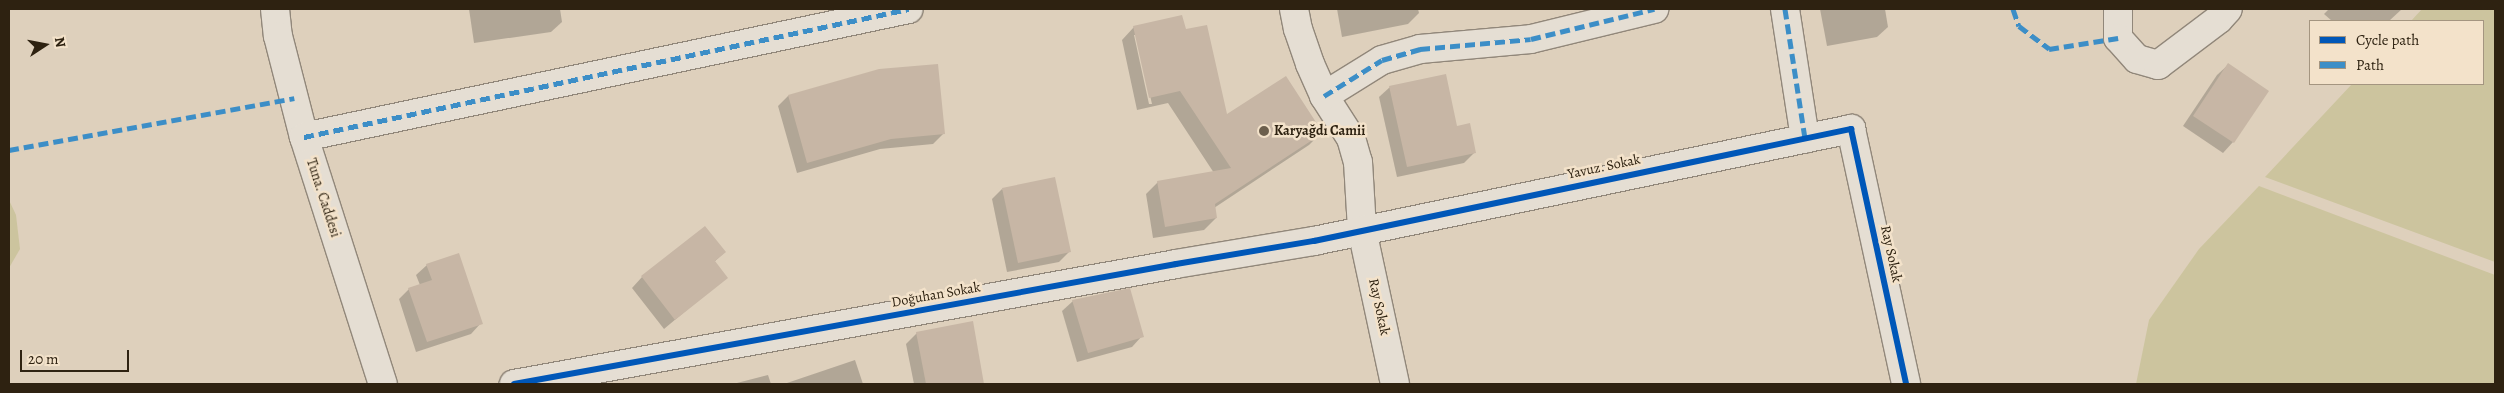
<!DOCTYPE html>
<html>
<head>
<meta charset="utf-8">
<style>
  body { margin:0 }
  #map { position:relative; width:2504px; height:393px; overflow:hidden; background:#ded0bc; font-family:Alegreya,serif }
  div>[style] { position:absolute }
  .green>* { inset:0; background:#ccc49e }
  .shadow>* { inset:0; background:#0003 }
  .building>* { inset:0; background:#c7b6a5 }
  .roads { filter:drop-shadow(1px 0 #91877a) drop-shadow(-1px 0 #91877a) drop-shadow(0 1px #91877a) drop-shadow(0 -1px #91877a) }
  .street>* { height:28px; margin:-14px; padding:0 14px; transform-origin:14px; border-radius:14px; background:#e5ded3 }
  .quiet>* { height:5px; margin-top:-2.5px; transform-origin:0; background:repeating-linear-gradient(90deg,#3c8ec7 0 10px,transparent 0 15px) }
  .cycleway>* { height:6px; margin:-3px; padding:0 3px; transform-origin:3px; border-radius:3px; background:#0057b8 }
  .dots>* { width:14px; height:14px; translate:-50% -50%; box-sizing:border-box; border:2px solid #f3e2ca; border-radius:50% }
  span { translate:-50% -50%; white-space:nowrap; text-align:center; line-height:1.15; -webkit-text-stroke:5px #f3e2ca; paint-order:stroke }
  .poi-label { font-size:14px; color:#2e2211; font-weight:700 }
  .left { translate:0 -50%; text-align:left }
  .street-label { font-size:14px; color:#2e2211 }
  .frame { position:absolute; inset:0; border:10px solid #2e2211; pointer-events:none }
  .legend { position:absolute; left:2309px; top:20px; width:175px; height:65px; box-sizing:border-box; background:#f3e2ca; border:1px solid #a49580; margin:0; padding:6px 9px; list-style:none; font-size:15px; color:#2e2211 }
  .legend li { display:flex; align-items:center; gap:10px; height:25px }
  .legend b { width:25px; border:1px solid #a49580 }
  .north { position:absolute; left:20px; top:20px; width:50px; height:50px; -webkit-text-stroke:4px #f3e2ca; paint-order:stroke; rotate:79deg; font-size:14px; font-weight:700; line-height:20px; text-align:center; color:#2e2211 }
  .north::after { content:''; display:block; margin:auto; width:18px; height:22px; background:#2e2211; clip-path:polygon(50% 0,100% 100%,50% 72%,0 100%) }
  .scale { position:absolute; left:20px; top:350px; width:109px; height:22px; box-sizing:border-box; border:2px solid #2e2211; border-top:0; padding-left:6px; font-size:15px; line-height:18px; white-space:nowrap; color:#2e2211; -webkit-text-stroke:4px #f3e2ca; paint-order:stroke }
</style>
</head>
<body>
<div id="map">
  <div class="green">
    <div style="clip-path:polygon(2422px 9px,2495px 9px,2495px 262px,2265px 177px,2352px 84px,2483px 84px,2483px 21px,2411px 21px)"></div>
    <div style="clip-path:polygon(2259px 186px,2495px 275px,2495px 384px,2136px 384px,2149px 320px,2199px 249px)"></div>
    <div style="clip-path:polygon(9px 200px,16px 215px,20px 249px,9px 268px)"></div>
  </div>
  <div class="shadow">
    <div style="clip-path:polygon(469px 9px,560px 9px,562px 22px,551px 32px,474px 43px)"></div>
    <div style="clip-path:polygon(1337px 9px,1418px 9px,1419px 13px,1408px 24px,1342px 37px)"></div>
    <div style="clip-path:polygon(1820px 9px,1885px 9px,1888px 27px,1877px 37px,1827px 46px)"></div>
    <div style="clip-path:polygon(2329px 9px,2402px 9px,2389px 21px,2332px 21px,2324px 14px)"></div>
    <div style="clip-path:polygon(evenodd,1134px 27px,1185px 31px,1226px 116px,1321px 133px,1309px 145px,1214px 208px,1216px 218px,1204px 230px,1153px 238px,1146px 194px,1158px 182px,1214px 173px,1168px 103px,1137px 110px,1122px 40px,1134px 27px,1134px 35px,1136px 35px,1152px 104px,1149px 104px,1134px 35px)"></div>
    <div style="clip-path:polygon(2228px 65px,2233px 142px,2223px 153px,2183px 126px,2217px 75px)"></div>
    <div style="clip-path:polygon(879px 71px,944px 133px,933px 144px,880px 149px,797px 173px,778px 106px,788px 96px)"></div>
    <div style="clip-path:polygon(1390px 87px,1456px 127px,1475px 152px,1464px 163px,1397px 177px,1379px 97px)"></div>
    <div style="clip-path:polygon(1002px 189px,1070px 251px,1059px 262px,1007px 272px,992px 199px)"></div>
    <div style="clip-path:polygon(725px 252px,714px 262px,726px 277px,664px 329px,632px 288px,642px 277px)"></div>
    <div style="clip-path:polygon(427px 265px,481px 323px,471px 334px,416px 352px,399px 299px,409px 289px,420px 285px,416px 275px)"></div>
    <div style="clip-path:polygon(1073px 301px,1142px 336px,1132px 347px,1077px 362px,1062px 311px)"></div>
    <div style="clip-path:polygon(972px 323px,983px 384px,914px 384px,906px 344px,917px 333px)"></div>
    <div style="clip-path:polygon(855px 360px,863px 384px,784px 384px)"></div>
    <div style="clip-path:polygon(768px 375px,771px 384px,733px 384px)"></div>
  </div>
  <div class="building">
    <div style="clip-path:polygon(1182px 15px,1186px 29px,1207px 25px,1227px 114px,1286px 76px,1323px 133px,1215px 204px,1217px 218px,1165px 227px,1157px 181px,1231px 168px,1180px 91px,1149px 98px,1133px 26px)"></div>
    <div style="clip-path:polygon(2228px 63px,2269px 91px,2234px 143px,2193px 116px)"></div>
    <div style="clip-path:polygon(938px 64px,945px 134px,891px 139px,807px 163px,788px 95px,879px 69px)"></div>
    <div style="clip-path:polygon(1446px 74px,1457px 126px,1470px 123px,1476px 153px,1407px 167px,1389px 86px)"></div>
    <div style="clip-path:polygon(1055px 177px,1071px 252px,1018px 263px,1002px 188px)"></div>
    <div style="clip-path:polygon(705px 226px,726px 252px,715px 261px,728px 278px,675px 320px,641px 276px)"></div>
    <div style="clip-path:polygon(459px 253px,483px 324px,427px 342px,408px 288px,432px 280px,426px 264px)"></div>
    <div style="clip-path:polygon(1130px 288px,1144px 337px,1088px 353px,1072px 300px)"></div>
    <div style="clip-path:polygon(973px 321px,984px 384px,926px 384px,916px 332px)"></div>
  </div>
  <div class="roads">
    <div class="street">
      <div style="left:275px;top:9px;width:27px;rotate:84deg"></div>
      <div style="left:278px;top:36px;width:104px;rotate:75.6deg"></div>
      <div style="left:304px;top:137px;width:259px;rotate:72.3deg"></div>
      <div style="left:1294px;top:9px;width:20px;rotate:79deg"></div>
      <div style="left:1298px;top:29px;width:37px;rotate:71deg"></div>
      <div style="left:1310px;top:64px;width:35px;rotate:66deg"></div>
      <div style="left:1324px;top:96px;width:50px;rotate:57.3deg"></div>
      <div style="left:1351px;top:138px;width:25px;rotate:74deg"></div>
      <div style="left:1358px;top:162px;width:68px;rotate:86.6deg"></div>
      <div style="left:1362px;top:230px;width:157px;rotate:77.9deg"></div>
      <div style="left:1785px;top:9px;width:131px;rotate:81.2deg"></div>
      <div style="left:2118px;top:9px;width:29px;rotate:90deg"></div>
      <div style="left:2118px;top:38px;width:28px;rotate:48deg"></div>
      <div style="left:2137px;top:59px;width:22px;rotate:16deg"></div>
      <div style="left:2158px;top:65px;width:76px;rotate:-37deg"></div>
      <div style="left:2219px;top:19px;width:13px;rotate:-48deg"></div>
      <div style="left:1324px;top:96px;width:68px;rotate:-31.8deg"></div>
      <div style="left:1382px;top:60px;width:40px;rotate:-16deg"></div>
      <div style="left:1420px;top:49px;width:111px;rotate:-5.1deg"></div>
      <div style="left:1531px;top:39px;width:127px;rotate:-13.7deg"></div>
      <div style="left:304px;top:137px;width:618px;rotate:-11.95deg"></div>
      <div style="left:514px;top:384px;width:673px;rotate:-10.27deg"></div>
      <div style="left:1176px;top:264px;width:140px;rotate:-9.5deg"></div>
      <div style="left:1314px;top:241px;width:549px;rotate:-11.78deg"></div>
      <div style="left:1851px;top:129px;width:261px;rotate:77.8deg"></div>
    </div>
  </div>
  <div class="quiet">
    <div style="left:1785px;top:9px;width:131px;rotate:81.2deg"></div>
    <div style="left:2013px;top:9px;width:18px;rotate:71deg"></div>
    <div style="left:2019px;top:26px;width:38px;rotate:37deg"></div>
    <div style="left:2049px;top:49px;width:70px;rotate:-9.1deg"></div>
    <div style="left:1324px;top:96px;width:68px;rotate:-31.8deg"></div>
    <div style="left:1382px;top:60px;width:40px;rotate:-16deg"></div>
    <div style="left:1420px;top:49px;width:111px;rotate:-5.1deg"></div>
    <div style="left:1531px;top:39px;width:127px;rotate:-13.7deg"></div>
    <div style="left:304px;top:137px;width:618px;rotate:-11.95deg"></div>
    <div style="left:9px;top:150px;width:290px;rotate:-10.3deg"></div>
  </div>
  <div class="cycleway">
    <div style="left:514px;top:384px;width:673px;rotate:-10.27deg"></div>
    <div style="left:1176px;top:264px;width:140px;rotate:-9.5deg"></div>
    <div style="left:1314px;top:241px;width:549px;rotate:-11.78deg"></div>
    <div style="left:1851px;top:129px;width:261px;rotate:77.8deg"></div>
  </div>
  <div class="dots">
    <div style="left:1264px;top:131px;background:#6c5f4d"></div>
  </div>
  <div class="poi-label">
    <span class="left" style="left:1274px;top:131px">Karyağdı Camii</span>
  </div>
  <div class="street-label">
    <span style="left:1604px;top:167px;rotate:-12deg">Yavuz. Sokak</span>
    <span style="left:323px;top:198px;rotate:72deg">Tuna. Caddesi</span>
    <span style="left:1891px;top:254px;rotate:78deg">Ray Sokak</span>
    <span style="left:936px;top:295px;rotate:-10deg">Doğuhan Sokak</span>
    <span style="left:1379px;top:307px;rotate:78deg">Ray Sokak</span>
  </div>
  <div class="frame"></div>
  <ul class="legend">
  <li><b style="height:6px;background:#0057b8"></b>Cycle path</li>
  <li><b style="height:6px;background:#3c8ec7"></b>Path</li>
  </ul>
  <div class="north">N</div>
  <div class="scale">20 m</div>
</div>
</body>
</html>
